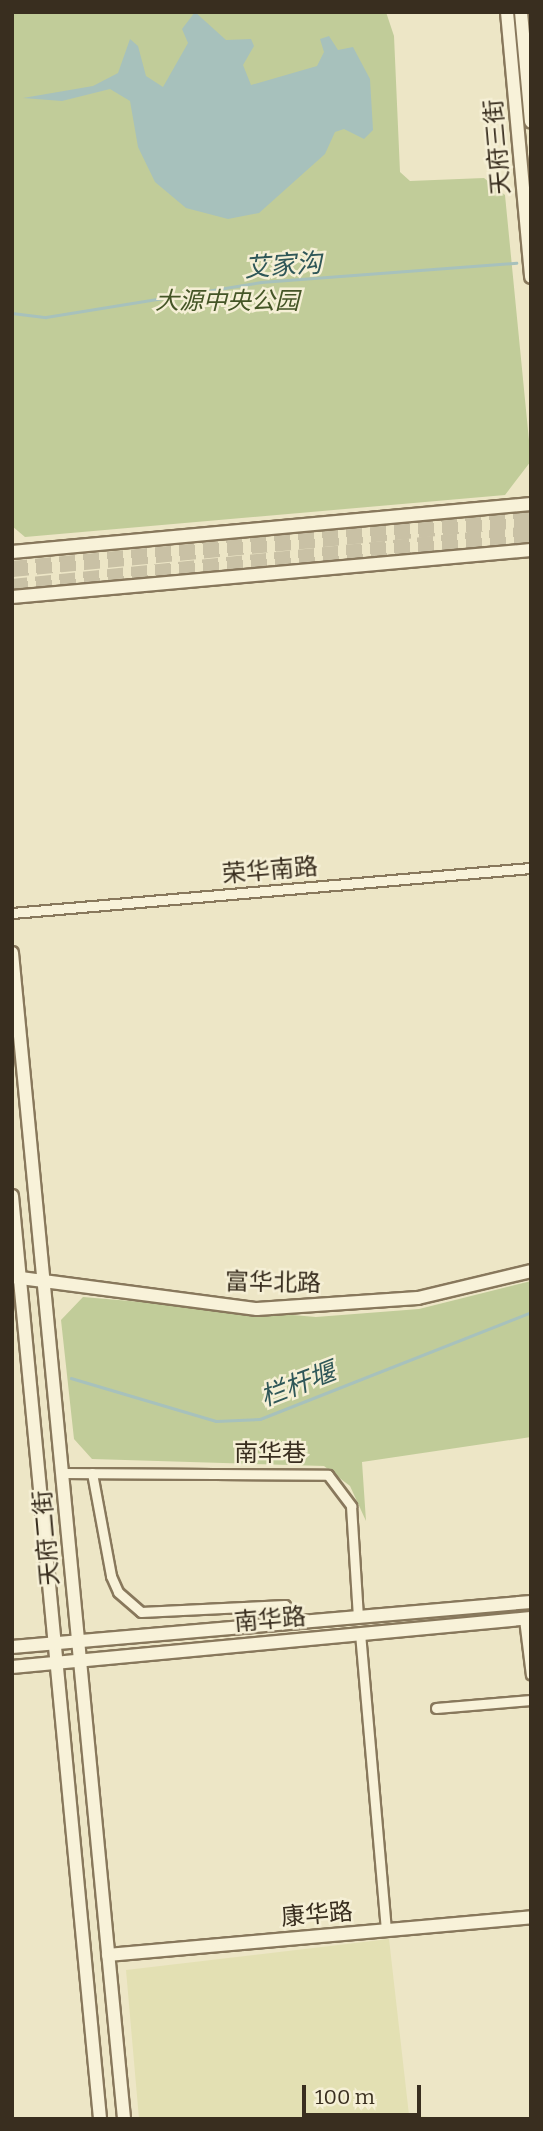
<!DOCTYPE html>
<html>
<head>
<meta charset="utf-8">
<style>
  body { margin:0 }
  #map { position:relative; width:543px; height:2131px; overflow:hidden; background:#ede6c6; font-family:Bitter,"Noto Sans SC",serif }
  div>[style] { position:absolute }
  .farmland>* { inset:0; background:#e3e0b3 }
  .green>* { inset:0; background:#c1cc99 }
  .water>* { inset:0; background:#a7c1bc }
  .stream>* { height:2.5px; margin:-1.25px; padding:0 1.25px; transform-origin:1.25px; border-radius:1.25px; background:#a7c1bc }
  .highway-tunnel>* { height:16px; margin-top:-8px; transform-origin:0; background:repeating-linear-gradient(90deg,#c9c1a5 0 16px,transparent 0 24px) }
  .roads { filter:drop-shadow(2px 0 #88785c) drop-shadow(-2px 0 #88785c) drop-shadow(0 2px #88785c) drop-shadow(0 -2px #88785c) }
  .street>* { height:9px; margin:-4.5px; padding:0 4.5px; transform-origin:4.5px; border-radius:4.5px; background:#f8f2d9 }
  .secondary>* { height:12px; margin:-6px; padding:0 6px; transform-origin:6px; border-radius:6px; background:#f8f2d9 }
  span { translate:-50% -50%; white-space:nowrap; text-align:center; line-height:1.15; -webkit-text-stroke:5px #f5efd5; paint-order:stroke }
  .street-label { font-size:24px; color:#392e1f }
  .park-label { font-size:24px; color:#445526; font-style:italic }
  .water-label { font-size:26px; color:#2f5758; font-style:italic }
  .frame { position:absolute; inset:0; border:14px solid #392e1f; pointer-events:none }
  .scale { position:absolute; left:302px; top:2085px; width:119px; height:32px; box-sizing:border-box; border:4px solid #392e1f; border-top:0; padding-left:9px; font-size:21px; line-height:24px; white-space:nowrap; color:#392e1f; -webkit-text-stroke:5px #f5efd5; paint-order:stroke }
</style>
</head>
<body>
<div id="map">
  <div class="farmland">
    <div style="clip-path:polygon(389px 1939px,409px 2115px,449px 2119px,139px 2119px,126px 1970px)"></div>
  </div>
  <div class="green">
    <div style="clip-path:polygon(12px 12px,386px 12px,394px 36px,400px 172px,410px 181px,484px 178px,505px 195px,531px 461px,505px 495px,25px 537px,12px 526px)"></div>
    <div style="clip-path:polygon(531px 1281px,531px 1437px,362px 1462px,366px 1521px,350px 1486px,324px 1466px,92px 1459px,74px 1439px,61px 1320px,83px 1297px,316px 1317px,419px 1309px)"></div>
  </div>
  <div class="water">
    <div style="clip-path:polygon(195px 12px,226px 40px,251px 39px,254px 46px,243px 65px,251px 85px,317px 66px,324px 52px,320px 39px,329px 36px,338px 50px,353px 47px,370px 79px,373px 130px,364px 139px,344px 129px,335px 132px,325px 154px,259px 213px,228px 219px,186px 208px,155px 182px,138px 147px,130px 101px,110px 89px,62px 101px,23px 98px,93px 86px,118px 73px,130px 39px,138px 46px,146px 76px,163px 87px,188px 43px,182px 29px)"></div>
  </div>
  <div class="stream">
    <div style="left:12px;top:313px;width:34px;rotate:7deg"></div>
    <div style="left:46px;top:317px;width:218px;rotate:-9.2deg"></div>
    <div style="left:261px;top:282px;width:256px;rotate:-4.3deg"></div>
    <div style="left:12px;top:1359px;width:1px"></div>
    <div style="left:71px;top:1378px;width:151px;rotate:16.5deg"></div>
    <div style="left:216px;top:1421px;width:44px;rotate:-2.6deg"></div>
    <div style="left:260px;top:1419px;width:291px;rotate:-21.5deg"></div>
  </div>
  <div class="highway-tunnel">
    <div style="left:12px;top:569px;width:521px;rotate:-5.5deg"></div>
    <div style="left:12px;top:587px;width:522px;rotate:-5.83deg"></div>
  </div>
  <div class="roads">
    <div class="street">
      <div style="left:12px;top:913px;width:521px;rotate:-4.96deg"></div>
      <div style="left:62px;top:1473px;width:266px;rotate:0.4deg"></div>
      <div style="left:328px;top:1475px;width:39px;rotate:53deg"></div>
      <div style="left:351px;top:1506px;width:111px;rotate:86.4deg"></div>
      <div style="left:92px;top:1473px;width:105px;rotate:79.5deg"></div>
      <div style="left:111px;top:1576px;width:17px;rotate:66deg"></div>
      <div style="left:118px;top:1592px;width:30px;rotate:41deg"></div>
      <div style="left:141px;top:1612px;width:144px;rotate:-2.8deg"></div>
      <div style="left:285px;top:1605px;width:17px;rotate:83deg"></div>
      <div style="left:524px;top:1619px;width:56px;rotate:82.9deg"></div>
      <div style="left:360px;top:1633px;width:298px;rotate:85deg"></div>
      <div style="left:436px;top:1708px;width:95px;rotate:-4.8deg"></div>
    </div>
    <div class="secondary">
      <div style="left:507px;top:12px;width:266px;rotate:84.8deg"></div>
      <div style="left:521px;top:12px;width:110px;rotate:84.8deg"></div>
      <div style="left:12px;top:552px;width:521px;rotate:-5.28deg"></div>
      <div style="left:12px;top:597px;width:521px;rotate:-5.17deg"></div>
      <div style="left:12px;top:953px;width:1171px;rotate:84.51deg"></div>
      <div style="left:12px;top:1196px;width:927px;rotate:84.55deg"></div>
      <div style="left:13px;top:1277px;width:246px;rotate:7.5deg"></div>
      <div style="left:257px;top:1309px;width:161px;rotate:-3.9deg"></div>
      <div style="left:418px;top:1298px;width:116px;rotate:-13.4deg"></div>
      <div style="left:12px;top:1647px;width:521px;rotate:-4.96deg"></div>
      <div style="left:12px;top:1667px;width:521px;rotate:-5.39deg"></div>
      <div style="left:108px;top:1955px;width:425px;rotate:-5.1deg"></div>
    </div>
  </div>
  <div class="street-label">
    <span style="left:498px;top:147px;rotate:-95deg">天府三街</span>
    <span style="left:270px;top:871px;rotate:-5deg">荣华南路</span>
    <span style="left:273px;top:1283px;rotate:1deg">富华北路</span>
    <span style="left:270px;top:1454px">南华巷</span>
    <span style="left:47px;top:1538px;rotate:-95deg">天府二街</span>
    <span style="left:270px;top:1620px;rotate:-5deg">南华路</span>
    <span style="left:317px;top:1915px;rotate:-5deg">康华路</span>
  </div>
  <div class="park-label">
    <span style="left:227px;top:302px">大源中央公园</span>
  </div>
  <div class="water-label">
    <span style="left:283px;top:266px;rotate:-4deg">艾家沟</span>
    <span style="left:298px;top:1385px;rotate:-21deg">栏杆堰</span>
  </div>
  <div class="frame"></div>
  <div class="scale">100 m</div>
</div>
</body>
</html>
